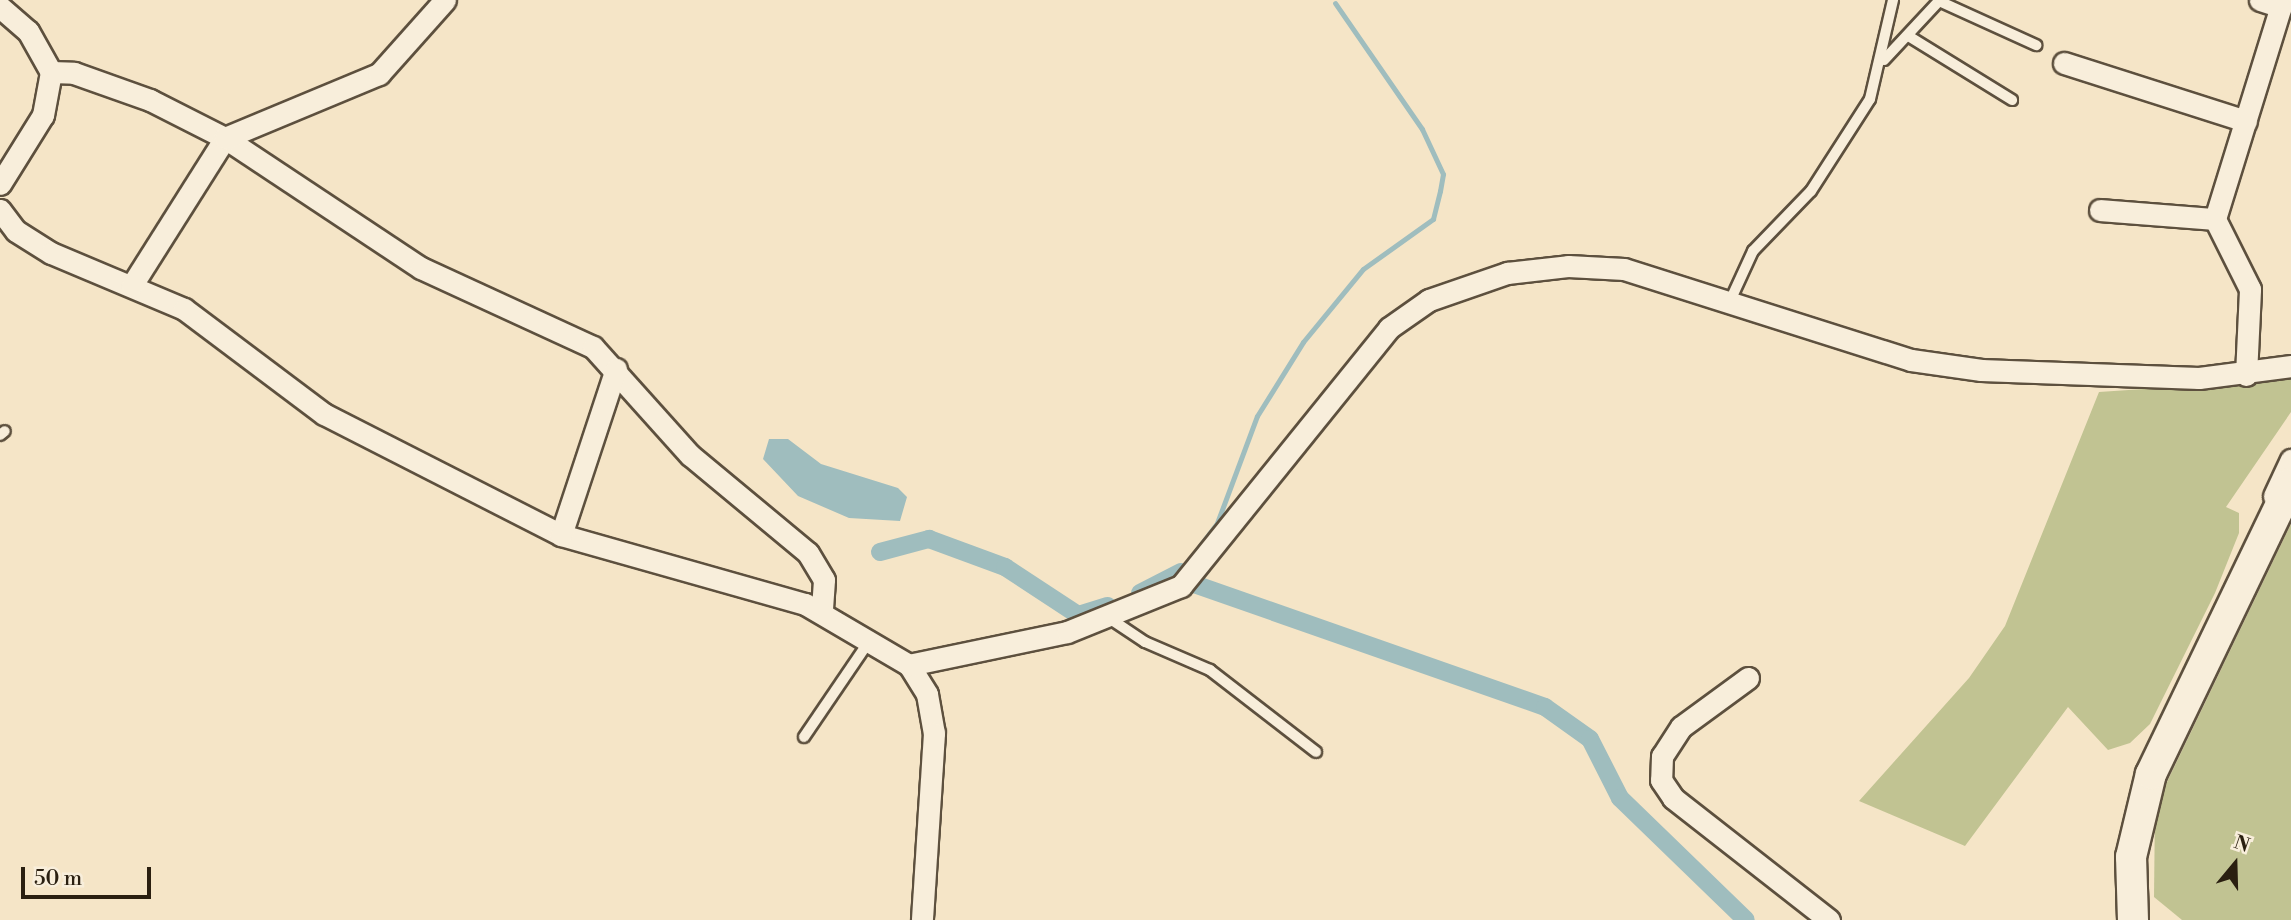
<!DOCTYPE html>
<html>
<head>
<meta charset="utf-8">
<style>
  body { margin:0 }
  #map { position:relative; width:2291px; height:920px; overflow:hidden; background:#f5e5c7; font-family:"Libre Bodoni",serif }
  div>[style] { position:absolute }
  .green>* { inset:0; background:#c1c392 }
  .water>* { inset:0; background:#9fbdbe }
  .stream>* { height:5px; margin:-2.5px; padding:0 2.5px; transform-origin:2.5px; border-radius:2.5px; background:#9fbdbe }
  .canal>* { height:18px; margin:-9px; padding:0 9px; transform-origin:9px; border-radius:9px; background:#9fbdbe }
  .roads { filter:drop-shadow(2px 0 #5d503e) drop-shadow(-2px 0 #5d503e) drop-shadow(0 2px #5d503e) drop-shadow(0 -2px #5d503e) }
  .lane>* { height:10px; margin:-5px; padding:0 5px; transform-origin:5px; border-radius:5px; background:#f8eedb }
  .street>* { height:21px; margin:-10.5px; padding:0 10.5px; transform-origin:10.5px; border-radius:10.5px; background:#f8eedb }
  .secondary>* { height:30px; margin:-15px; padding:0 15px; transform-origin:15px; border-radius:15px; background:#f8eedb }
  span { translate:-50% -50%; white-space:nowrap; text-align:center; line-height:1.15; -webkit-text-stroke:5px #f8eedb; paint-order:stroke }
  .north { position:absolute; left:2200px; top:829px; width:70px; height:70px; -webkit-text-stroke:5px #f8eedb; paint-order:stroke; rotate:19deg; font-size:19px; font-weight:700; line-height:28px; text-align:center; color:#2a1f10 }
  .north::after { content:''; display:block; margin:auto; width:24px; height:32px; background:#2a1f10; clip-path:polygon(50% 0,100% 100%,50% 72%,0 100%) }
  .scale { position:absolute; left:21px; top:867px; width:130px; height:32px; box-sizing:border-box; border:4px solid #2a1f10; border-top:0; padding-left:9px; font-size:21px; line-height:24px; white-space:nowrap; color:#2a1f10; -webkit-text-stroke:5px #f8eedb; paint-order:stroke }
</style>
</head>
<body>
<div id="map">
  <div class="green">
    <div style="clip-path:polygon(2291px 379px,2291px 412px,2226px 507px,2239px 513px,2239px 533px,2215px 593px,2150px 724px,2130px 743px,2108px 750px,2068px 707px,1965px 846px,1859px 801px,1969px 678px,2005px 626px,2099px 392px)"></div>
    <div style="clip-path:polygon(2291px 524px,2291px 920px,2182px 920px,2154px 897px,2155px 807px)"></div>
  </div>
  <div class="water">
    <div style="clip-path:polygon(769px 439px,788px 439px,821px 464px,898px 488px,907px 497px,900px 521px,849px 518px,798px 496px,763px 459px)"></div>
  </div>
  <div class="stream">
    <div style="left:1193px;top:555px;width:40px;rotate:-53deg"></div>
    <div style="left:1217px;top:523px;width:114px;rotate:-69.5deg"></div>
    <div style="left:1257px;top:416px;width:87px;rotate:-58.1deg"></div>
    <div style="left:1303px;top:342px;width:94px;rotate:-50.6deg"></div>
    <div style="left:1363px;top:269px;width:86px;rotate:-35.5deg"></div>
    <div style="left:1433px;top:219px;width:29px;rotate:-76deg"></div>
    <div style="left:1440px;top:191px;width:17px;rotate:-80deg"></div>
    <div style="left:1443px;top:174px;width:50px;rotate:-115deg"></div>
    <div style="left:1422px;top:129px;width:153px;rotate:-124.6deg"></div>
  </div>
  <div class="canal">
    <div style="left:880px;top:552px;width:51px;rotate:-14.9deg"></div>
    <div style="left:929px;top:539px;width:81px;rotate:20.2deg"></div>
    <div style="left:1005px;top:567px;width:87px;rotate:33.3deg"></div>
    <div style="left:1078px;top:615px;width:31px;rotate:-17deg"></div>
    <div style="left:1194px;top:584px;width:372px;rotate:19.3deg"></div>
    <div style="left:1545px;top:707px;width:55px;rotate:35.4deg"></div>
    <div style="left:1590px;top:739px;width:66px;rotate:63deg"></div>
    <div style="left:1620px;top:798px;width:175px;rotate:44.1deg"></div>
    <div style="left:1140px;top:593px;width:46px;rotate:-27.1deg"></div>
  </div>
  <div class="roads">
    <div class="lane">
      <div style="left:1910px;top:37px;width:120px;rotate:31.7deg"></div>
      <div style="left:1884px;top:60px;width:81px;rotate:-47deg"></div>
      <div style="left:1939px;top:1px;width:107px;rotate:24.4deg"></div>
      <div style="left:1730px;top:301px;width:55px;rotate:-65.3deg"></div>
      <div style="left:1753px;top:251px;width:83px;rotate:-46deg"></div>
      <div style="left:1811px;top:191px;width:109px;rotate:-57.3deg"></div>
      <div style="left:1870px;top:99px;width:102px;rotate:-76.9deg"></div>
      <div style="left:0;top:435px;width:6px;rotate:-39deg"></div>
      <div style="left:1106px;top:616px;width:47px;rotate:33.7deg"></div>
      <div style="left:1145px;top:642px;width:71px;rotate:23.3deg"></div>
      <div style="left:1210px;top:670px;width:134px;rotate:37.7deg"></div>
      <div style="left:804px;top:737px;width:117px;rotate:-55.8deg"></div>
    </div>
    <div class="street">
      <div style="left:2260px;top:0;width:22px;rotate:18deg"></div>
      <div style="left:0;top:7px;width:37px;rotate:41deg"></div>
      <div style="left:28px;top:31px;width:47px;rotate:60.7deg"></div>
      <div style="left:51px;top:72px;width:44px;rotate:100.5deg"></div>
      <div style="left:43px;top:115px;width:81px;rotate:121.9deg"></div>
      <div style="left:2064px;top:63px;width:191px;rotate:17.7deg"></div>
      <div style="left:51px;top:72px;width:23px;rotate:2deg"></div>
      <div style="left:74px;top:73px;width:81px;rotate:19.6deg"></div>
      <div style="left:150px;top:100px;width:84px;rotate:26.9deg"></div>
      <div style="left:225px;top:138px;width:235px;rotate:33.6deg"></div>
      <div style="left:421px;top:268px;width:189px;rotate:24.7deg"></div>
      <div style="left:593px;top:347px;width:145px;rotate:48.1deg"></div>
      <div style="left:690px;top:455px;width:153px;rotate:39.7deg"></div>
      <div style="left:808px;top:553px;width:31px;rotate:59deg"></div>
      <div style="left:824px;top:580px;width:32px;rotate:94deg"></div>
      <div style="left:0;top:210px;width:26px;rotate:53deg"></div>
      <div style="left:16px;top:231px;width:41px;rotate:32.2deg"></div>
      <div style="left:51px;top:253px;width:144px;rotate:22.8deg"></div>
      <div style="left:184px;top:309px;width:175px;rotate:36.9deg"></div>
      <div style="left:324px;top:414px;width:266px;rotate:27deg"></div>
      <div style="left:561px;top:535px;width:254px;rotate:15.8deg"></div>
      <div style="left:805px;top:604px;width:121px;rotate:30.4deg"></div>
      <div style="left:909px;top:665px;width:34px;rotate:58deg"></div>
      <div style="left:927px;top:694px;width:40px;rotate:80deg"></div>
      <div style="left:934px;top:733px;width:187px;rotate:93.7deg"></div>
      <div style="left:2100px;top:210px;width:115px;rotate:4.5deg"></div>
      <div style="left:132px;top:285px;width:174px;rotate:-57.7deg"></div>
      <div style="left:225px;top:138px;width:167px;rotate:-22.6deg"></div>
      <div style="left:379px;top:74px;width:99px;rotate:-48.3deg"></div>
      <div style="left:2246px;top:375px;width:86px;rotate:-87.3deg"></div>
      <div style="left:2250px;top:289px;width:78px;rotate:-116.6deg"></div>
      <div style="left:2215px;top:219px;width:229px;rotate:-72.8deg"></div>
      <div style="left:2274px;top:496px;width:40px;rotate:-65deg"></div>
      <div style="left:561px;top:535px;width:175px;rotate:-71.7deg"></div>
      <div style="left:909px;top:665px;width:161px;rotate:-11.8deg"></div>
      <div style="left:1067px;top:632px;width:123px;rotate:-22deg"></div>
      <div style="left:1181px;top:586px;width:331px;rotate:-51.1deg"></div>
      <div style="left:1389px;top:328px;width:49px;rotate:-35deg"></div>
      <div style="left:1429px;top:300px;width:83px;rotate:-19.1deg"></div>
      <div style="left:1507px;top:273px;width:61px;rotate:-6.5deg"></div>
      <div style="left:1568px;top:266px;width:56px;rotate:3.1deg"></div>
      <div style="left:1624px;top:269px;width:301px;rotate:17.6deg"></div>
      <div style="left:1911px;top:360px;width:71px;rotate:8.1deg"></div>
      <div style="left:1981px;top:370px;width:218px;rotate:2.1deg"></div>
      <div style="left:2199px;top:378px;width:93px;rotate:-7.4deg"></div>
      <div style="left:1748px;top:678px;width:83px;rotate:143.8deg"></div>
      <div style="left:1681px;top:727px;width:35px;rotate:123deg"></div>
      <div style="left:1662px;top:756px;width:24px;rotate:92deg"></div>
      <div style="left:1661px;top:780px;width:22px;rotate:56deg"></div>
      <div style="left:1673px;top:798px;width:198px;rotate:38deg"></div>
    </div>
    <div class="secondary">
      <div style="left:2133px;top:920px;width:63px;rotate:-91.8deg"></div>
      <div style="left:2131px;top:857px;width:85px;rotate:-76.5deg"></div>
      <div style="left:2151px;top:774px;width:323px;rotate:-64.3deg"></div>
    </div>
  </div>
  <div class="north">N</div>
  <div class="scale">50 m</div>
</div>
</body>
</html>
